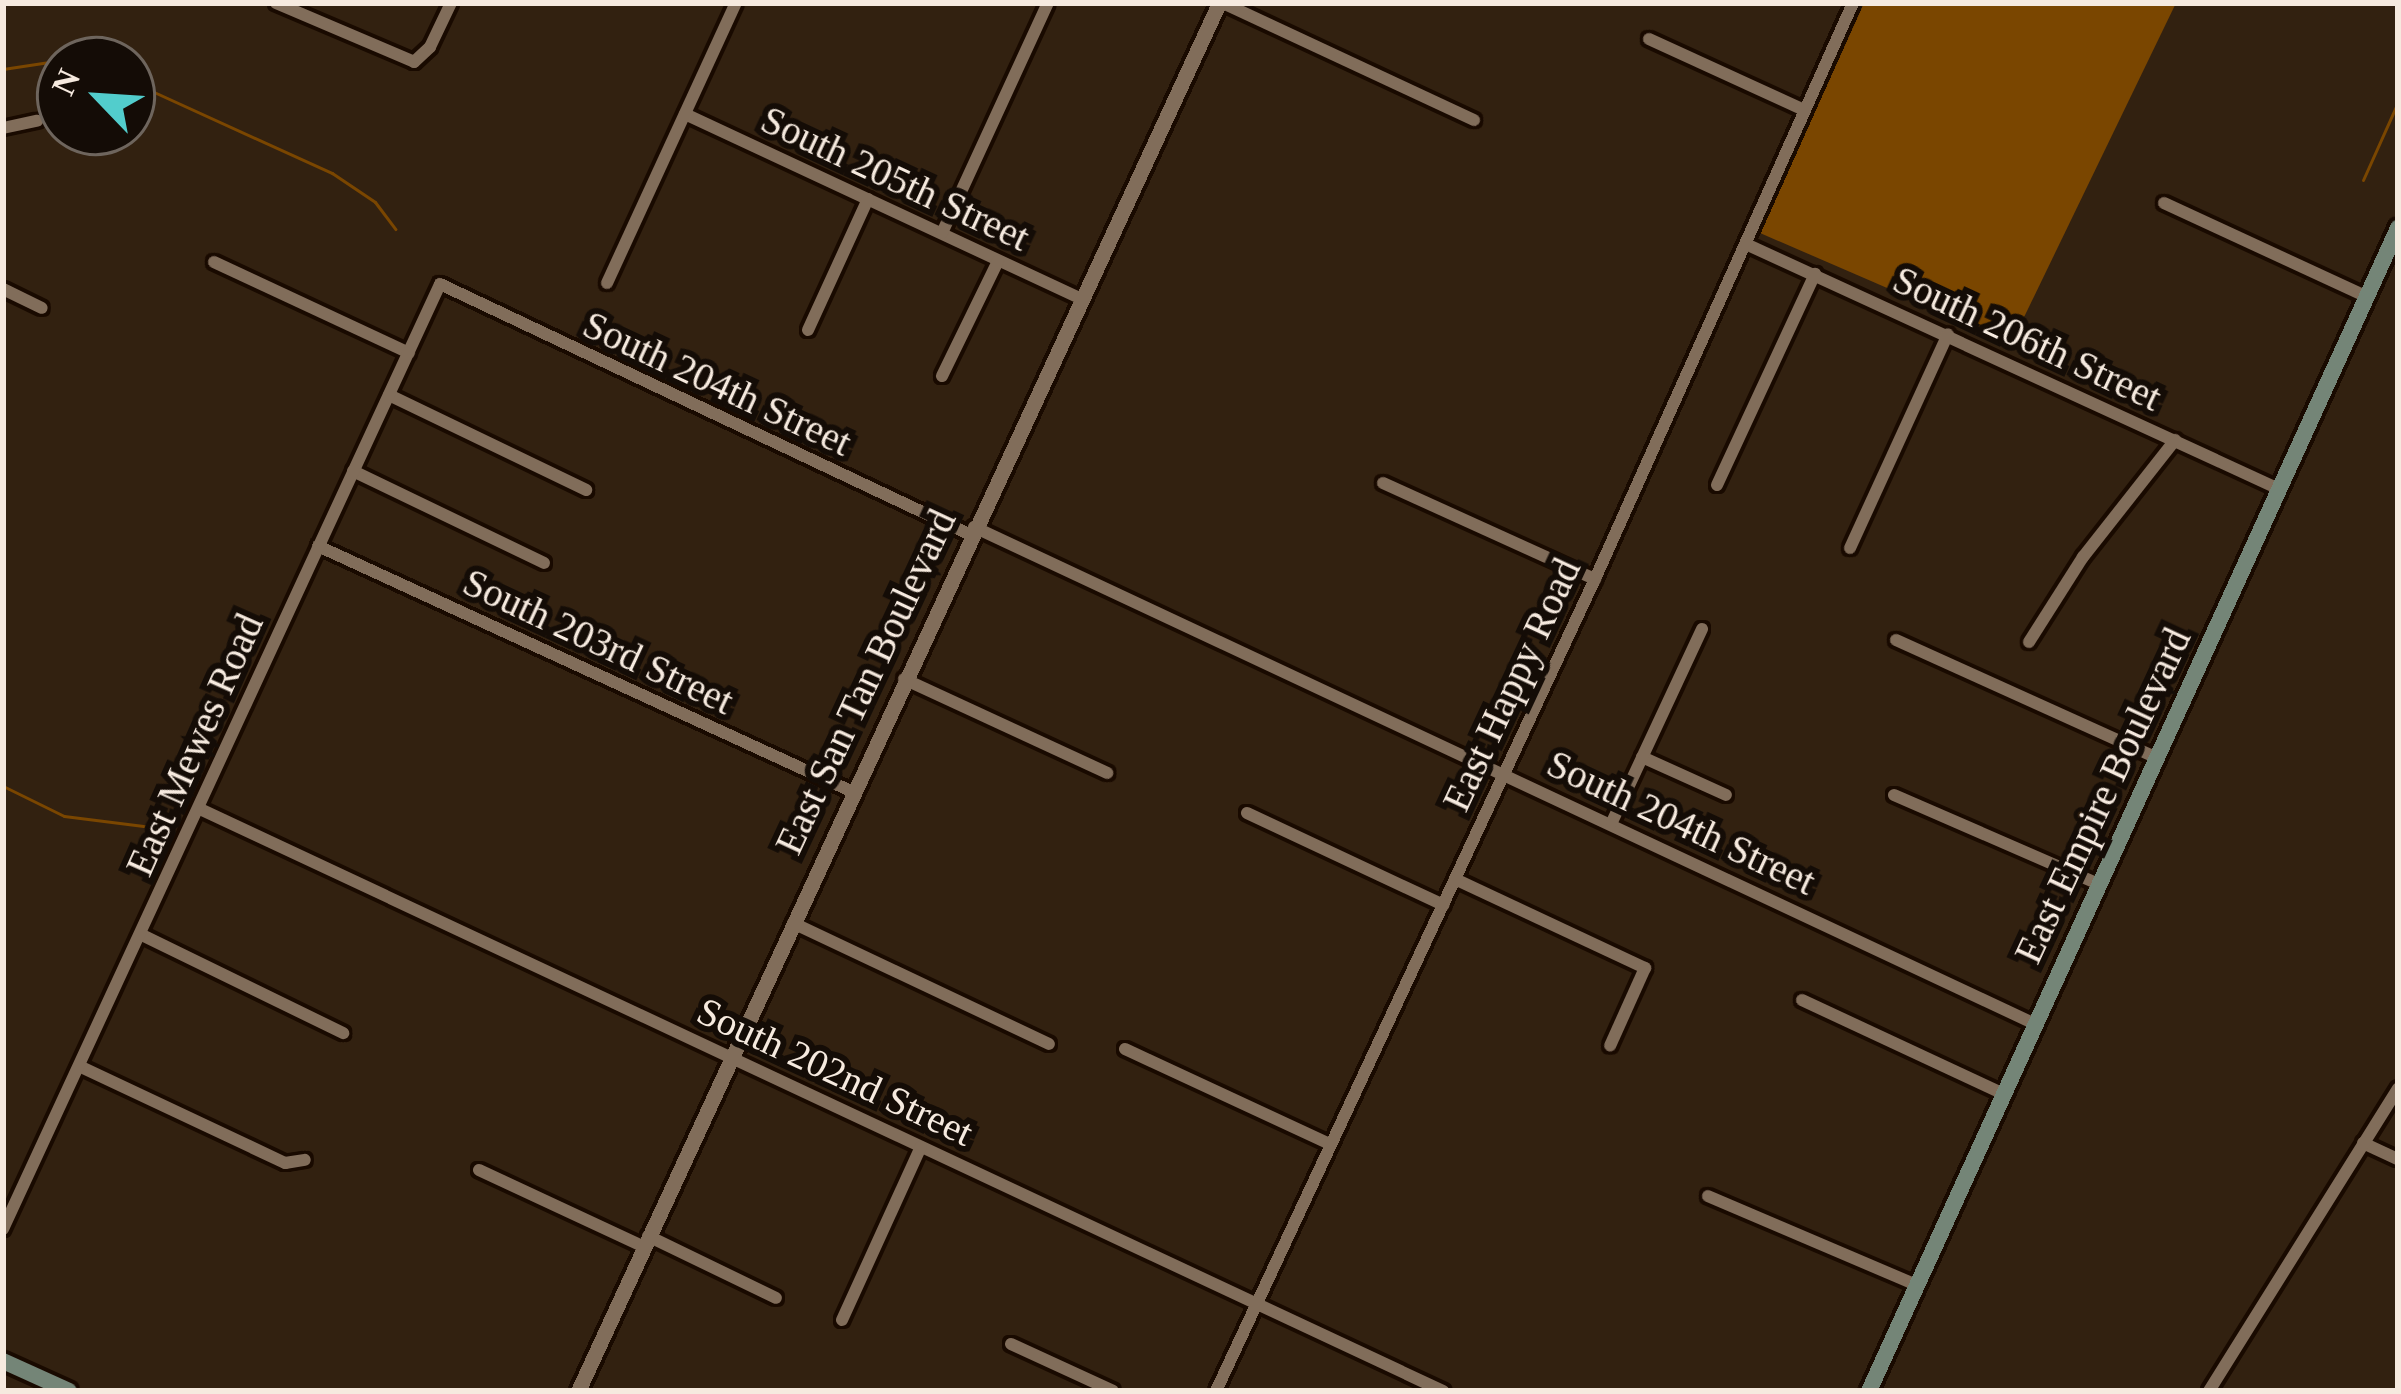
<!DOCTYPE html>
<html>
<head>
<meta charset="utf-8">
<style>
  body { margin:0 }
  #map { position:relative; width:2401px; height:1394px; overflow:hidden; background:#322110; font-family:"Times New Roman",serif }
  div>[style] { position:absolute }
  .water>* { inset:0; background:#7a4600 }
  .stream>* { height:3px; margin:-1.5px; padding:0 1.5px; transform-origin:1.5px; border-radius:1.5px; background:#7a4600 }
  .roads { filter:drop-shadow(3px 0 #190a00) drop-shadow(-3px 0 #190a00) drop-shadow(0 3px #190a00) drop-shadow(0 -3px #190a00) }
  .minor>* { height:12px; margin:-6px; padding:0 6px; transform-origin:6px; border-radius:6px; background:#816d5a }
  .tertiary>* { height:15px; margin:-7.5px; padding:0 7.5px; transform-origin:7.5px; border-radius:7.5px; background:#816d5a }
  .secondary>* { height:16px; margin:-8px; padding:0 8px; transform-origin:8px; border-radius:8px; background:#748577 }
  span { translate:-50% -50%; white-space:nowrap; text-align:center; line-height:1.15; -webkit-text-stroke:12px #140c06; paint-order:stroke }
  .street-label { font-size:39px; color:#f6eadf }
  .frame { position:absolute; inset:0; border:6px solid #f6eadf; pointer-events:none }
  .north { position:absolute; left:36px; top:36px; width:120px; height:120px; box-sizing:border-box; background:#140c06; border:3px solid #6e655d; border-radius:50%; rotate:295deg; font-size:33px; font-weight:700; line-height:48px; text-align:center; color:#f6eadf }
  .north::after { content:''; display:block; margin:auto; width:42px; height:54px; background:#52cdcc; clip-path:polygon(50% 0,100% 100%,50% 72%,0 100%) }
</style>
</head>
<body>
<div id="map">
  <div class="water">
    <div style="clip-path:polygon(1864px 3px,2176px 3px,2012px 342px,1760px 233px)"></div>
  </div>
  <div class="stream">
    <div style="left:3px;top:69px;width:60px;rotate:-8.7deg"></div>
    <div style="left:132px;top:82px;width:220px;rotate:24.5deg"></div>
    <div style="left:332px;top:173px;width:52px;rotate:34deg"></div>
    <div style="left:375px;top:202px;width:34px;rotate:53deg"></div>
    <div style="left:2363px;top:180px;width:85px;rotate:-65.8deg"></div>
    <div style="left:3px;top:786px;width:68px;rotate:26.2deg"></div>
    <div style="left:64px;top:816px;width:96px;rotate:7.2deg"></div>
  </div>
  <div class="roads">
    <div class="minor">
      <div style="left:276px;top:3px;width:150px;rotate:23.1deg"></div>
      <div style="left:414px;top:62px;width:22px;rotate:-43deg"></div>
      <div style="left:430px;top:47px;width:49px;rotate:-64.5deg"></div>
      <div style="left:1223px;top:3px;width:277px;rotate:25deg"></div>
      <div style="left:1649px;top:39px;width:170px;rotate:24.6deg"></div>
      <div style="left:685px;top:114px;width:435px;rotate:25deg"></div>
      <div style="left:3px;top:128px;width:35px;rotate:-12deg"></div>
      <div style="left:2164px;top:203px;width:224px;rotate:24.8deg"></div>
      <div style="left:942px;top:233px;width:253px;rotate:-65.3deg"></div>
      <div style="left:1748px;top:245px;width:584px;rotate:24.68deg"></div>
      <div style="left:214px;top:262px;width:215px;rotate:25deg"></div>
      <div style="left:607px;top:283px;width:308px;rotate:-65.3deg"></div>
      <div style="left:3px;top:289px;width:43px;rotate:26deg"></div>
      <div style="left:808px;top:330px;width:144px;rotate:-65.4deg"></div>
      <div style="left:942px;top:376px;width:128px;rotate:-64deg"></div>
      <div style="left:389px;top:395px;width:219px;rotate:25.7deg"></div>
      <div style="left:353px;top:471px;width:212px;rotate:25.7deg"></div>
      <div style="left:1383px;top:483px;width:233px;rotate:24.4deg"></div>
      <div style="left:1717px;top:485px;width:233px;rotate:-65.1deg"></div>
      <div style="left:974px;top:527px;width:1172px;rotate:25.1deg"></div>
      <div style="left:318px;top:546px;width:589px;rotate:24.69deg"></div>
      <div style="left:1850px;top:548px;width:235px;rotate:-65.4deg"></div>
      <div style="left:1896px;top:640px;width:286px;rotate:24.3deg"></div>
      <div style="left:2029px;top:642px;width:101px;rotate:-57.6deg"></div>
      <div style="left:2083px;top:557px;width:149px;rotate:-51.8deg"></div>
      <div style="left:904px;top:679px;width:224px;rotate:24.8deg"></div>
      <div style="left:1642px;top:757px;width:92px;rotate:24.3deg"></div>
      <div style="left:1894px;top:795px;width:223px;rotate:23.5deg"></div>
      <div style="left:200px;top:809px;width:1373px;rotate:25.09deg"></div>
      <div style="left:1247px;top:813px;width:217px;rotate:25.1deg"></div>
      <div style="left:1612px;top:822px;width:213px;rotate:-65deg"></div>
      <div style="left:1455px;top:879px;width:210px;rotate:25.1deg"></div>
      <div style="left:1645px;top:968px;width:85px;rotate:114.2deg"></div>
      <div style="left:793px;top:923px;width:283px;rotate:25.3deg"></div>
      <div style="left:142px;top:935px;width:224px;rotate:26deg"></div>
      <div style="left:1802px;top:1000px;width:223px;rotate:25deg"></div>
      <div style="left:1125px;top:1049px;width:226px;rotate:24.9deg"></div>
      <div style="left:79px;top:1066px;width:228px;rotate:25.2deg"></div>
      <div style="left:285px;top:1163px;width:20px;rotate:-9deg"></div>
      <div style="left:2363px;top:1143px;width:38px;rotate:25deg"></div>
      <div style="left:479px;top:1170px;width:182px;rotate:25deg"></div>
      <div style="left:1708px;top:1196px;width:227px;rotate:23.1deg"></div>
      <div style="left:3px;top:1229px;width:1041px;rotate:-65.18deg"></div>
      <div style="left:440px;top:284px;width:587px;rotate:25.3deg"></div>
      <div style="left:648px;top:1236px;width:142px;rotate:25.8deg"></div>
      <div style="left:842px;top:1320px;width:190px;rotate:-65.5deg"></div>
      <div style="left:1011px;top:1344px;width:112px;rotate:24.7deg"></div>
      <div style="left:1216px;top:1391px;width:896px;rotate:-64.98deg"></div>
      <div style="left:1595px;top:579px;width:631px;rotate:-65.87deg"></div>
      <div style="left:2209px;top:1391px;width:357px;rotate:-58deg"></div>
    </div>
    <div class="tertiary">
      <div style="left:578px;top:1391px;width:1529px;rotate:-65.21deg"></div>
    </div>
    <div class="secondary">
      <div style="left:3px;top:1361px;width:72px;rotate:24.4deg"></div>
      <div style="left:1869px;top:1391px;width:1278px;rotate:-65.54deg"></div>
    </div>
  </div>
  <div class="street-label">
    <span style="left:895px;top:179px;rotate:25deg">South 205th Street</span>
    <span style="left:2027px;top:339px;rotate:25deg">South 206th Street</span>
    <span style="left:717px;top:384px;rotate:25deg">South 204th Street</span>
    <span style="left:598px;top:642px;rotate:25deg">South 203rd Street</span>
    <span style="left:866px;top:682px;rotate:-65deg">East San Tan Boulevard</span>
    <span style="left:1512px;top:685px;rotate:-65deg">East Happy Road</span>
    <span style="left:195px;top:745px;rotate:-66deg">East Mewes Road</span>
    <span style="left:2103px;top:796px;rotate:-65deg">East Empire Boulevard</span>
    <span style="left:1681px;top:823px;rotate:25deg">South 204th Street</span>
    <span style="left:835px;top:1072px;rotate:25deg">South 202nd Street</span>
  </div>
  <div class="frame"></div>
  <div class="north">N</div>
</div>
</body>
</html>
